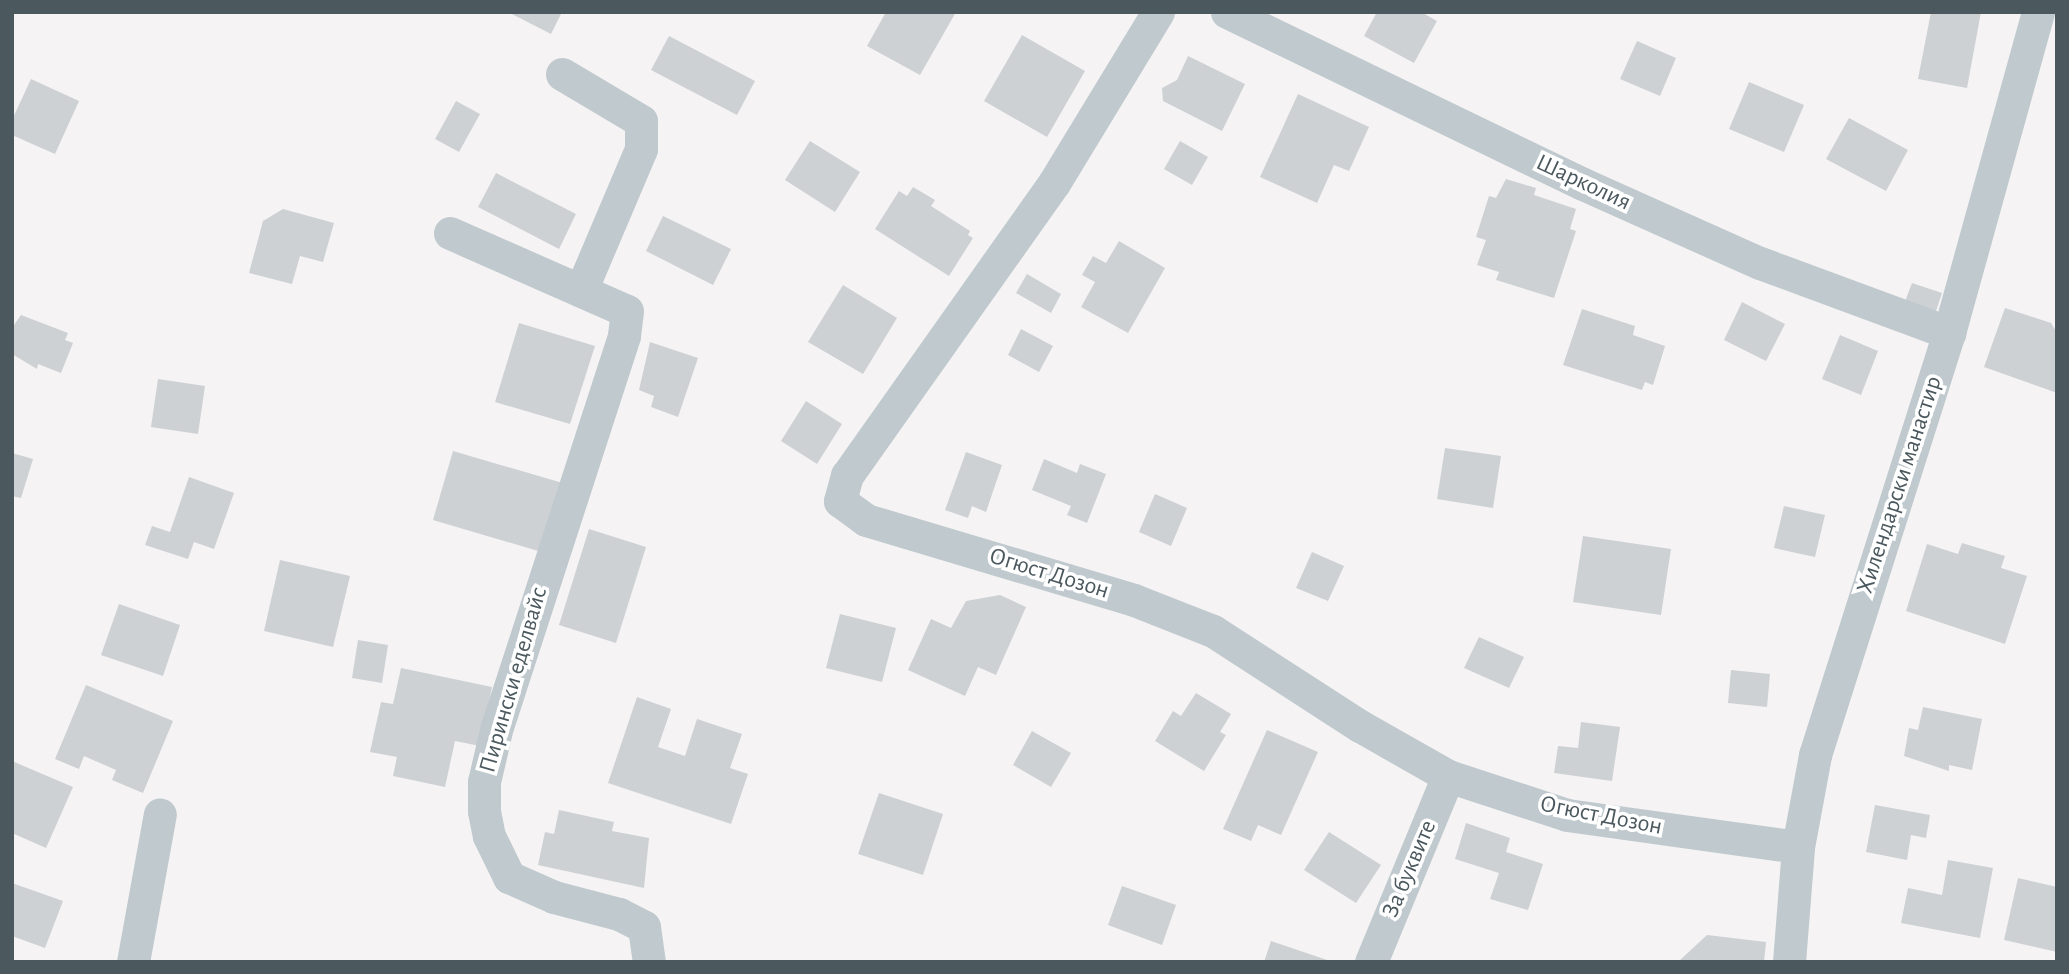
<!DOCTYPE html>
<html>
<head>
<meta charset="utf-8">
<style>
  body { margin:0 }
  #map { position:relative; width:2069px; height:974px; overflow:hidden; background:#f5f3f3; font-family:"Alegreya Sans",sans-serif }
  div>[style] { position:absolute }
  .building>* { inset:0; background:#cdd1d4 }
  .minor>* { height:33px; margin:-16.5px; padding:0 16.5px; transform-origin:16.5px; border-radius:16.5px; background:#bfc9ce }
  span { translate:-50% -50%; white-space:nowrap; text-align:center; line-height:1.15; -webkit-text-stroke:7px #fff; paint-order:stroke }
  .street-label { font-size:24px; color:#4b595f }
  .frame { position:absolute; inset:0; border:14px solid #4b595f; pointer-events:none }
</style>
</head>
<body>
<div id="map">
  <div class="building">
    <div style="clip-path:polygon(508px 12px,562px 12px,551px 34px)"></div>
    <div style="clip-path:polygon(886px 12px,956px 12px,920px 75px,867px 46px)"></div>
    <div style="clip-path:polygon(1377px 12px,1421px 12px,1437px 21px,1414px 63px,1364px 36px)"></div>
    <div style="clip-path:polygon(1931px 12px,1981px 12px,1967px 88px,1918px 79px)"></div>
    <div style="clip-path:polygon(1022px 35px,1085px 71px,1047px 137px,984px 101px)"></div>
    <div style="clip-path:polygon(669px 36px,755px 81px,737px 115px,651px 70px)"></div>
    <div style="clip-path:polygon(1637px 41px,1676px 58px,1660px 96px,1620px 79px)"></div>
    <div style="clip-path:polygon(1188px 56px,1245px 84px,1222px 131px,1163px 101px,1162px 88px,1177px 80px)"></div>
    <div style="clip-path:polygon(31px 79px,79px 101px,55px 154px,12px 135px,12px 120px)"></div>
    <div style="clip-path:polygon(1749px 82px,1804px 105px,1784px 152px,1729px 129px)"></div>
    <div style="clip-path:polygon(1298px 94px,1369px 127px,1349px 171px,1334px 165px,1317px 203px,1260px 177px)"></div>
    <div style="clip-path:polygon(456px 101px,480px 114px,459px 152px,435px 139px)"></div>
    <div style="clip-path:polygon(1849px 118px,1908px 150px,1886px 191px,1826px 159px)"></div>
    <div style="clip-path:polygon(810px 141px,860px 172px,835px 212px,785px 180px)"></div>
    <div style="clip-path:polygon(1180px 141px,1208px 157px,1192px 185px,1164px 169px)"></div>
    <div style="clip-path:polygon(496px 173px,576px 214px,559px 249px,478px 207px)"></div>
    <div style="clip-path:polygon(1506px 179px,1536px 188px,1534px 195px,1576px 209px,1570px 229px,1576px 231px,1554px 298px,1496px 280px,1499px 272px,1477px 265px,1486px 240px,1476px 237px,1489px 196px,1496px 198px)"></div>
    <div style="clip-path:polygon(913px 187px,935px 200px,931px 206px,970px 231px,968px 235px,973px 238px,949px 276px,875px 229px,899px 191px,907px 196px)"></div>
    <div style="clip-path:polygon(283px 209px,334px 223px,323px 262px,300px 256px,292px 284px,249px 273px,263px 221px)"></div>
    <div style="clip-path:polygon(663px 216px,731px 249px,713px 285px,646px 251px)"></div>
    <div style="clip-path:polygon(1119px 241px,1165px 268px,1128px 333px,1081px 307px,1095px 282px,1082px 275px,1093px 256px,1106px 263px)"></div>
    <div style="clip-path:polygon(1027px 274px,1061px 294px,1051px 313px,1016px 293px)"></div>
    <div style="clip-path:polygon(1912px 283px,1942px 293px,1935px 314px,1904px 304px)"></div>
    <div style="clip-path:polygon(843px 285px,897px 318px,863px 374px,808px 342px)"></div>
    <div style="clip-path:polygon(1742px 302px,1785px 324px,1766px 361px,1724px 340px)"></div>
    <div style="clip-path:polygon(2005px 308px,2051px 323px,2057px 333px,2057px 393px,1984px 367px)"></div>
    <div style="clip-path:polygon(1582px 309px,1635px 326px,1633px 335px,1665px 346px,1653px 385px,1645px 382px,1642px 390px,1563px 365px)"></div>
    <div style="clip-path:polygon(21px 315px,68px 333px,65px 340px,73px 343px,61px 373px,38px 364px,37px 369px,12px 354px,12px 328px)"></div>
    <div style="clip-path:polygon(519px 323px,595px 346px,570px 424px,495px 402px)"></div>
    <div style="clip-path:polygon(1021px 329px,1053px 346px,1039px 372px,1008px 355px)"></div>
    <div style="clip-path:polygon(1840px 335px,1878px 351px,1861px 395px,1822px 379px)"></div>
    <div style="clip-path:polygon(650px 342px,698px 358px,678px 417px,651px 407px,654px 396px,639px 390px)"></div>
    <div style="clip-path:polygon(158px 379px,205px 386px,198px 434px,151px 427px)"></div>
    <div style="clip-path:polygon(806px 401px,842px 424px,817px 464px,781px 441px)"></div>
    <div style="clip-path:polygon(1445px 448px,1501px 456px,1493px 508px,1437px 499px)"></div>
    <div style="clip-path:polygon(453px 451px,566px 484px,545px 553px,433px 520px)"></div>
    <div style="clip-path:polygon(966px 452px,1002px 465px,986px 512px,972px 506px,968px 518px,945px 510px)"></div>
    <div style="clip-path:polygon(12px 453px,33px 459px,21px 498px,12px 496px)"></div>
    <div style="clip-path:polygon(1044px 459px,1077px 473px,1080px 464px,1106px 474px,1087px 523px,1067px 515px,1071px 506px,1032px 490px)"></div>
    <div style="clip-path:polygon(189px 477px,234px 493px,214px 549px,194px 542px,188px 559px,145px 545px,152px 526px,170px 532px)"></div>
    <div style="clip-path:polygon(1155px 494px,1187px 508px,1171px 546px,1139px 532px)"></div>
    <div style="clip-path:polygon(1784px 506px,1825px 515px,1815px 557px,1774px 548px)"></div>
    <div style="clip-path:polygon(589px 529px,646px 547px,616px 643px,559px 625px)"></div>
    <div style="clip-path:polygon(1583px 536px,1671px 549px,1661px 615px,1573px 602px)"></div>
    <div style="clip-path:polygon(1962px 543px,2005px 556px,2001px 568px,2027px 576px,2005px 644px,1906px 611px,1927px 544px,1958px 554px)"></div>
    <div style="clip-path:polygon(1312px 552px,1344px 566px,1328px 601px,1296px 588px)"></div>
    <div style="clip-path:polygon(280px 560px,350px 576px,333px 647px,264px 631px)"></div>
    <div style="clip-path:polygon(1000px 595px,1026px 607px,996px 675px,978px 667px,965px 696px,908px 670px,931px 619px,951px 628px,966px 601px)"></div>
    <div style="clip-path:polygon(119px 604px,180px 625px,163px 676px,101px 655px)"></div>
    <div style="clip-path:polygon(840px 614px,896px 628px,882px 682px,826px 668px)"></div>
    <div style="clip-path:polygon(1479px 637px,1524px 657px,1509px 688px,1464px 668px)"></div>
    <div style="clip-path:polygon(358px 640px,388px 645px,382px 683px,352px 678px)"></div>
    <div style="clip-path:polygon(401px 668px,492px 687px,480px 746px,455px 741px,445px 787px,393px 776px,397px 757px,370px 752px,381px 702px,393px 704px)"></div>
    <div style="clip-path:polygon(1731px 670px,1770px 674px,1767px 707px,1728px 703px)"></div>
    <div style="clip-path:polygon(86px 685px,173px 721px,143px 793px,112px 780px,116px 770px,84px 756px,79px 769px,55px 759px)"></div>
    <div style="clip-path:polygon(1196px 693px,1231px 714px,1220px 732px,1226px 735px,1204px 771px,1155px 741px,1173px 711px,1181px 716px)"></div>
    <div style="clip-path:polygon(637px 697px,671px 709px,658px 747px,685px 756px,697px 719px,742px 734px,730px 768px,748px 774px,731px 824px,608px 783px)"></div>
    <div style="clip-path:polygon(1923px 707px,1982px 719px,1972px 770px,1949px 765px,1949px 771px,1904px 756px,1909px 728px,1918px 730px)"></div>
    <div style="clip-path:polygon(1581px 722px,1620px 727px,1612px 781px,1554px 773px,1558px 746px,1578px 748px)"></div>
    <div style="clip-path:polygon(1267px 730px,1318px 752px,1281px 835px,1258px 825px,1251px 841px,1223px 829px)"></div>
    <div style="clip-path:polygon(1032px 731px,1071px 753px,1051px 787px,1013px 765px)"></div>
    <div style="clip-path:polygon(12px 761px,73px 787px,46px 848px,12px 833px)"></div>
    <div style="clip-path:polygon(879px 793px,943px 814px,923px 875px,858px 854px)"></div>
    <div style="clip-path:polygon(1875px 805px,1930px 815px,1926px 838px,1911px 835px,1907px 860px,1866px 852px)"></div>
    <div style="clip-path:polygon(559px 810px,614px 822px,612px 831px,649px 838px,644px 888px,538px 865px,545px 832px,554px 834px)"></div>
    <div style="clip-path:polygon(1466px 823px,1510px 838px,1506px 852px,1543px 864px,1528px 910px,1490px 899px,1499px 873px,1455px 859px)"></div>
    <div style="clip-path:polygon(1329px 832px,1381px 865px,1356px 903px,1304px 870px)"></div>
    <div style="clip-path:polygon(1948px 860px,1993px 868px,1980px 938px,1901px 923px,1908px 888px,1942px 895px)"></div>
    <div style="clip-path:polygon(2018px 878px,2057px 887px,2057px 952px,2004px 940px)"></div>
    <div style="clip-path:polygon(12px 883px,63px 901px,45px 948px,12px 936px)"></div>
    <div style="clip-path:polygon(1122px 886px,1176px 905px,1162px 945px,1108px 925px)"></div>
    <div style="clip-path:polygon(1707px 935px,1766px 942px,1764px 962px,1678px 962px)"></div>
    <div style="clip-path:polygon(1271px 941px,1330px 961px,1330px 962px,1264px 962px)"></div>
  </div>
  <div class="minor">
    <div style="left:1158px;top:12px;width:200px;rotate:121.3deg"></div>
    <div style="left:1054px;top:183px;width:358px;rotate:125.3deg"></div>
    <div style="left:847px;top:475px;width:27px;rotate:105deg"></div>
    <div style="left:840px;top:501px;width:32px;rotate:36deg"></div>
    <div style="left:866px;top:520px;width:280px;rotate:16.6deg"></div>
    <div style="left:1134px;top:600px;width:85px;rotate:21.4deg"></div>
    <div style="left:1213px;top:631px;width:175px;rotate:32.9deg"></div>
    <div style="left:1360px;top:726px;width:101px;rotate:29.6deg"></div>
    <div style="left:1448px;top:776px;width:125px;rotate:18.1deg"></div>
    <div style="left:1567px;top:815px;width:233px;rotate:7.9deg"></div>
    <div style="left:1227px;top:12px;width:395px;rotate:25.8deg"></div>
    <div style="left:1583px;top:184px;width:194px;rotate:24.1deg"></div>
    <div style="left:1760px;top:263px;width:202px;rotate:20.3deg"></div>
    <div style="left:562px;top:74px;width:92px;rotate:30.7deg"></div>
    <div style="left:641px;top:121px;width:28px;rotate:90deg"></div>
    <div style="left:641px;top:149px;width:151px;rotate:113deg"></div>
    <div style="left:450px;top:233px;width:193px;rotate:23.8deg"></div>
    <div style="left:627px;top:311px;width:25px;rotate:97deg"></div>
    <div style="left:624px;top:336px;width:410px;rotate:108deg"></div>
    <div style="left:497px;top:726px;width:57px;rotate:103.1deg"></div>
    <div style="left:484px;top:782px;width:29px;rotate:90deg"></div>
    <div style="left:484px;top:811px;width:25px;rotate:79deg"></div>
    <div style="left:489px;top:836px;width:46px;rotate:64deg"></div>
    <div style="left:509px;top:877px;width:49px;rotate:24deg"></div>
    <div style="left:554px;top:897px;width:67px;rotate:14.7deg"></div>
    <div style="left:619px;top:914px;width:28px;rotate:27deg"></div>
    <div style="left:644px;top:927px;width:35px;rotate:82deg"></div>
    <div style="left:133px;top:962px;width:150px;rotate:-79.7deg"></div>
    <div style="left:1371px;top:962px;width:201px;rotate:-67.5deg"></div>
    <div style="left:1789px;top:962px;width:115px;rotate:-85.5deg"></div>
    <div style="left:1798px;top:847px;width:94px;rotate:-79.5deg"></div>
    <div style="left:1815px;top:755px;width:443px;rotate:-72.4deg"></div>
    <div style="left:1949px;top:333px;width:333px;rotate:-74.5deg"></div>
  </div>
  <div class="street-label">
    <span style="left:1583px;top:183px;rotate:25deg">Шарколия</span>
    <span style="left:1900px;top:485px;rotate:-72deg">Хилендарски манастир</span>
    <span style="left:1049px;top:574px;rotate:17deg">Огюст Дозон</span>
    <span style="left:514px;top:680px;rotate:-74deg">Пирински еделвайс</span>
    <span style="left:1601px;top:816px;rotate:11deg">Огюст Дозон</span>
    <span style="left:1410px;top:869px;rotate:-67deg">За буквите</span>
  </div>
  <div class="frame"></div>
</div>
</body>
</html>
